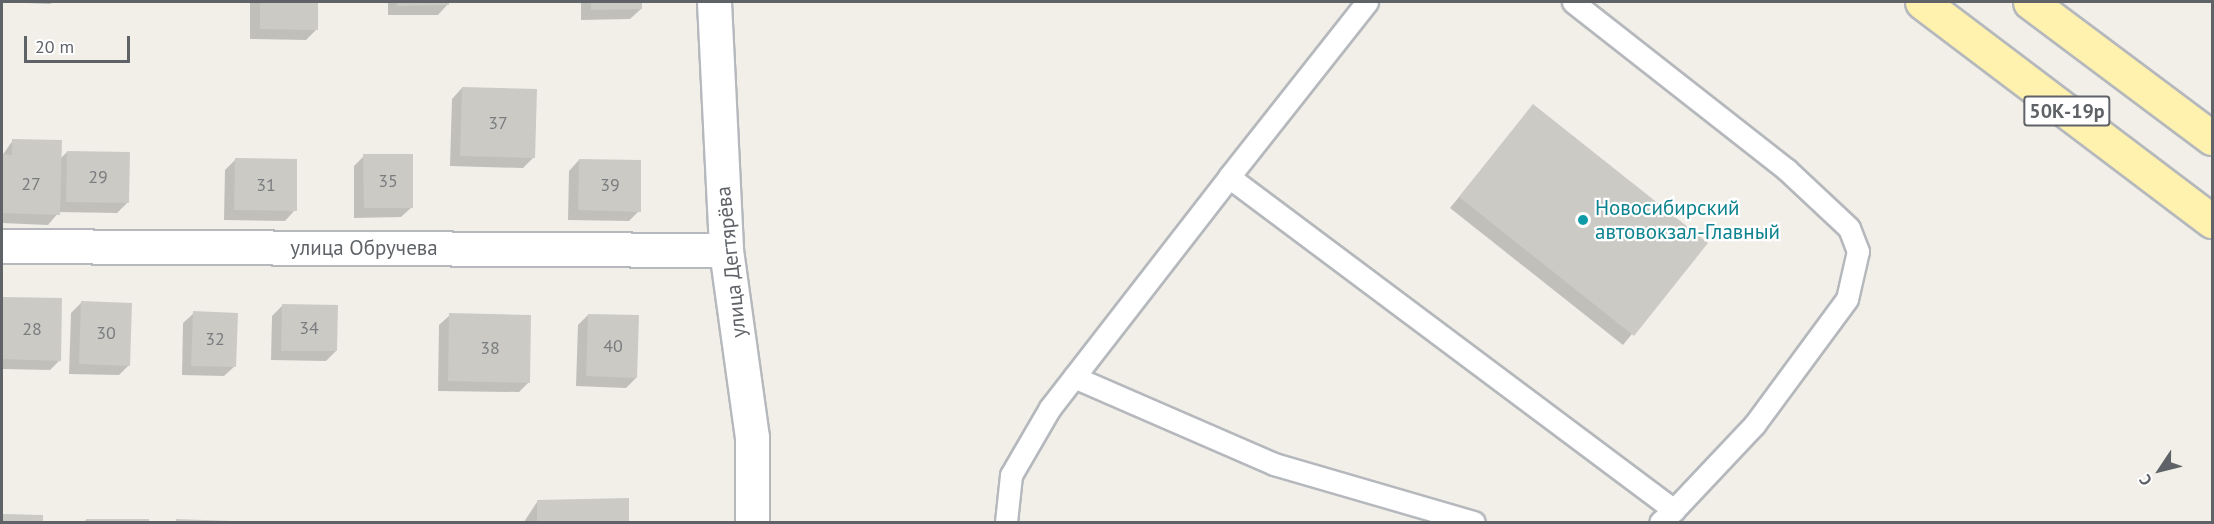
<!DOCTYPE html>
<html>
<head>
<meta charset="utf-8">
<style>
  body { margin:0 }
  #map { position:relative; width:2214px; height:524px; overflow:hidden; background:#f1efe8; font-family:"PT Sans",sans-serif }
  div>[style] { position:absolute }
  .shadow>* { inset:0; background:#0003 }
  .building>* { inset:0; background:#cccac5 }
  .roads { filter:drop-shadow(2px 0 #b5b8bc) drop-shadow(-2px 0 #b5b8bc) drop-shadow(0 2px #b5b8bc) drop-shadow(0 -2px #b5b8bc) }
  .lane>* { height:21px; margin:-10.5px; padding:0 10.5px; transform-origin:10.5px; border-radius:10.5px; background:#fff }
  .street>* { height:33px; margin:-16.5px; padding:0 16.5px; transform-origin:16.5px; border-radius:16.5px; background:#fff }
  .primary>* { height:33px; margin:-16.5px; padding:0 16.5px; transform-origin:16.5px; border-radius:16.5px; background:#fff2af }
  .dots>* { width:16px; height:16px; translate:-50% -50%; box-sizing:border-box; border:3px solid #fff; border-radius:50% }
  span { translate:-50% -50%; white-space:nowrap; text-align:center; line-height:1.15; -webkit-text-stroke:4.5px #fff; paint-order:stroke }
  .number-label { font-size:18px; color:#7a7d7f }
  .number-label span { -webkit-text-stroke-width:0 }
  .shield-label span { padding:2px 4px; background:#fff; border:2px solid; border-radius:4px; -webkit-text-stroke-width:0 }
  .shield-label { font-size:20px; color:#5f6368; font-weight:700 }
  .culture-label { font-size:21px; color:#0d838f }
  .left { translate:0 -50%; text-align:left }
  .street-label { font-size:21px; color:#5f6368 }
  .frame { position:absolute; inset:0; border:3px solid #5f6368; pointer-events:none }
  .north { position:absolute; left:2130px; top:440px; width:60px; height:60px; -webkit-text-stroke:4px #fff; paint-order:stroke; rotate:235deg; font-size:16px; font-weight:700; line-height:24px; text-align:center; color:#5f6368 }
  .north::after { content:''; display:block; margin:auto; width:21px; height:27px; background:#5f6368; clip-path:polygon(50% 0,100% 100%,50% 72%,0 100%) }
  .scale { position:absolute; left:24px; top:36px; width:106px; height:27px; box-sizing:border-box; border:3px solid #5f6368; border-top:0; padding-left:8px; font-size:18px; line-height:21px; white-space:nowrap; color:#5f6368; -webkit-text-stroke:4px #fff; paint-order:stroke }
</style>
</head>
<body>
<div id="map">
  <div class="shadow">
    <div style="clip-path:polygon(2px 2px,53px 2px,50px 4px)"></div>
    <div style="clip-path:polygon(250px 2px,317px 2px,317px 29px,306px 40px,250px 39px)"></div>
    <div style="clip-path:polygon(388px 2px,448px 2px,448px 4px,438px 15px,388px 15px)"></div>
    <div style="clip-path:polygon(581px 2px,641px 2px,641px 9px,630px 19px,581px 20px)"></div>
    <div style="clip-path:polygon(462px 88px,534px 157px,523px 168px,450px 166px,452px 99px)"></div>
    <div style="clip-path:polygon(1533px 106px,1706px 243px,1623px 345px,1450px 208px)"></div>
    <div style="clip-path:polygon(13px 140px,60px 159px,67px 152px,127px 203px,117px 213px,59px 212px,48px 225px,2px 223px,2px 156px)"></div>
    <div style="clip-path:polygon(364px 156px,412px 207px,401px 217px,354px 218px,354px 166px)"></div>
    <div style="clip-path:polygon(235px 160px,295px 210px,285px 221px,224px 220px,225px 170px)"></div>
    <div style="clip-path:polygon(579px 160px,639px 211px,629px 221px,568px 220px,569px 171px)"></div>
    <div style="clip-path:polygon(2px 298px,61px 299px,60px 360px,50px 370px,2px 369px)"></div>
    <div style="clip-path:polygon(81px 303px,129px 365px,119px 375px,69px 374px,71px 313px)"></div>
    <div style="clip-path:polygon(282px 306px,336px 351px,326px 361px,271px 360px,272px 316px)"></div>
    <div style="clip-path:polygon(194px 313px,235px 366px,224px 376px,182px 375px,183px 323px)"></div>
    <div style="clip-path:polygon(450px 315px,529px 382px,519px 392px,438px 391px,439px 325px)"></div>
    <div style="clip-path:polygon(588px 315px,636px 378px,626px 388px,576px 386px,578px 325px)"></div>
    <div style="clip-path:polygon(627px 500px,628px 522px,524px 522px,537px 502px)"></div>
    <div style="clip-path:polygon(2px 516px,41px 516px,41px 522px,2px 522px)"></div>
    <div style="clip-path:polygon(86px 520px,147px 521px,147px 522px,84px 522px)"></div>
    <div style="clip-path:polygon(177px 521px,237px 522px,175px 522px)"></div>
  </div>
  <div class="building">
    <div style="clip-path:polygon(260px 2px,318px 2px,318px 30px,260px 29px)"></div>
    <div style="clip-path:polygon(397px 2px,449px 2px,449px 5px,397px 6px)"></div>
    <div style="clip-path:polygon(591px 2px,642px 2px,642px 9px,591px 10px)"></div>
    <div style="clip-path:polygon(462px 87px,537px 89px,535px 158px,460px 156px)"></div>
    <div style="clip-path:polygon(1533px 104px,1708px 243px,1634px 336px,1459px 197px)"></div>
    <div style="clip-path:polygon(12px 139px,62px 140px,60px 215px,2px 213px,2px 154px,12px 155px)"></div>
    <div style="clip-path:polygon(67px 151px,130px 152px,129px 203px,66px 202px)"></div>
    <div style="clip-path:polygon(363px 154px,413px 154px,413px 208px,364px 208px)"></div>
    <div style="clip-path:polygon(235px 158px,297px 159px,297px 211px,234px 210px)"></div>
    <div style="clip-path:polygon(579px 159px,641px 160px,641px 212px,578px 210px)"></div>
    <div style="clip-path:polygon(2px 297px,62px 298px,61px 361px,2px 359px)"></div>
    <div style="clip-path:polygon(81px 301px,132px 303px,130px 366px,79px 364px)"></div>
    <div style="clip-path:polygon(282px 304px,338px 305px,337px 351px,281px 351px)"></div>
    <div style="clip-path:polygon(193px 311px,238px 313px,236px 367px,191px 366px)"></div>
    <div style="clip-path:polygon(449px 313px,531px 315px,530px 383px,448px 381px)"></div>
    <div style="clip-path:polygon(588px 314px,639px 315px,637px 378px,586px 376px)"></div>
    <div style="clip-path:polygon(629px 498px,629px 522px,537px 522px,537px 500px)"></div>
    <div style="clip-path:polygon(2px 514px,43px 515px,43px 522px,2px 522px)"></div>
    <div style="clip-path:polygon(86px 519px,149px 519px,149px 522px,86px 522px)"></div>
    <div style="clip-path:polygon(176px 519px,233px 521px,233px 522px,176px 522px)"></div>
  </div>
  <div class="roads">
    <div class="lane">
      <div style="left:1367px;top:2px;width:223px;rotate:128.3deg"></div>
      <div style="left:1229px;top:177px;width:556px;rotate:36.81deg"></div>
      <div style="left:1674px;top:510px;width:18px;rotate:139deg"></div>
      <div style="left:1573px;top:2px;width:271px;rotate:38.1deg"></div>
      <div style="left:1786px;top:169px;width:86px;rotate:43.1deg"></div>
      <div style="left:1849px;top:228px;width:25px;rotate:69deg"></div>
      <div style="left:1858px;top:251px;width:49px;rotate:102.9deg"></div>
      <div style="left:1847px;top:299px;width:157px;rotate:126.4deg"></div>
      <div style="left:1754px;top:425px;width:117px;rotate:133.3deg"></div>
      <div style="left:1074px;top:377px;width:218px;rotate:23.5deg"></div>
      <div style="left:1274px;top:464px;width:208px;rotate:16.2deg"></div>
      <div style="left:1006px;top:522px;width:47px;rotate:-83.9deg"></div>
      <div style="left:1011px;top:475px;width:78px;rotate:-59.8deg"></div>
      <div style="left:1050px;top:408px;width:292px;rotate:-52.2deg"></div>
    </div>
    <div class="street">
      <div style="left:714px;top:2px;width:248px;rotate:87.2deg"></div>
      <div style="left:726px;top:250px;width:189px;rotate:82.1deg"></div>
      <div style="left:752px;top:437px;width:85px;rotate:90deg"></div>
      <div style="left:2px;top:246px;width:724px;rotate:0.32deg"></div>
    </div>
    <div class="primary">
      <div style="left:1922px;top:2px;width:363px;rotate:37.1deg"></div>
      <div style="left:2030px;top:2px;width:227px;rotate:36.8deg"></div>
    </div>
  </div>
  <div class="dots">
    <div style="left:1583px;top:220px;background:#0f9aa8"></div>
  </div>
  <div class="number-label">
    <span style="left:498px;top:123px">37</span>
    <span style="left:98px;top:177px">29</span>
    <span style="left:388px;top:181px">35</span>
    <span style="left:31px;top:184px">27</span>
    <span style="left:266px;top:185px">31</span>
    <span style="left:610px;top:185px">39</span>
    <span style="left:309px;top:328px">34</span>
    <span style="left:32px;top:329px">28</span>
    <span style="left:106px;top:333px">30</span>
    <span style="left:215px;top:339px">32</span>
    <span style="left:613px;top:346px">40</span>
    <span style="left:490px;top:348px">38</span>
  </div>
  <div class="shield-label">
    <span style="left:2067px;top:111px">50К-19р</span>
  </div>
  <div class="culture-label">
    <span class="left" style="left:1595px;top:220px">Новосибирский<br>автовокзал-Главный</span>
  </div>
  <div class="street-label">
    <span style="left:364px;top:248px">улица Обручева</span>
    <span style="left:731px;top:262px;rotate:-96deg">улица Дегтярёва</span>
  </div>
  <div class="frame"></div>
  <div class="north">С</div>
  <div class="scale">20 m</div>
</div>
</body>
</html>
